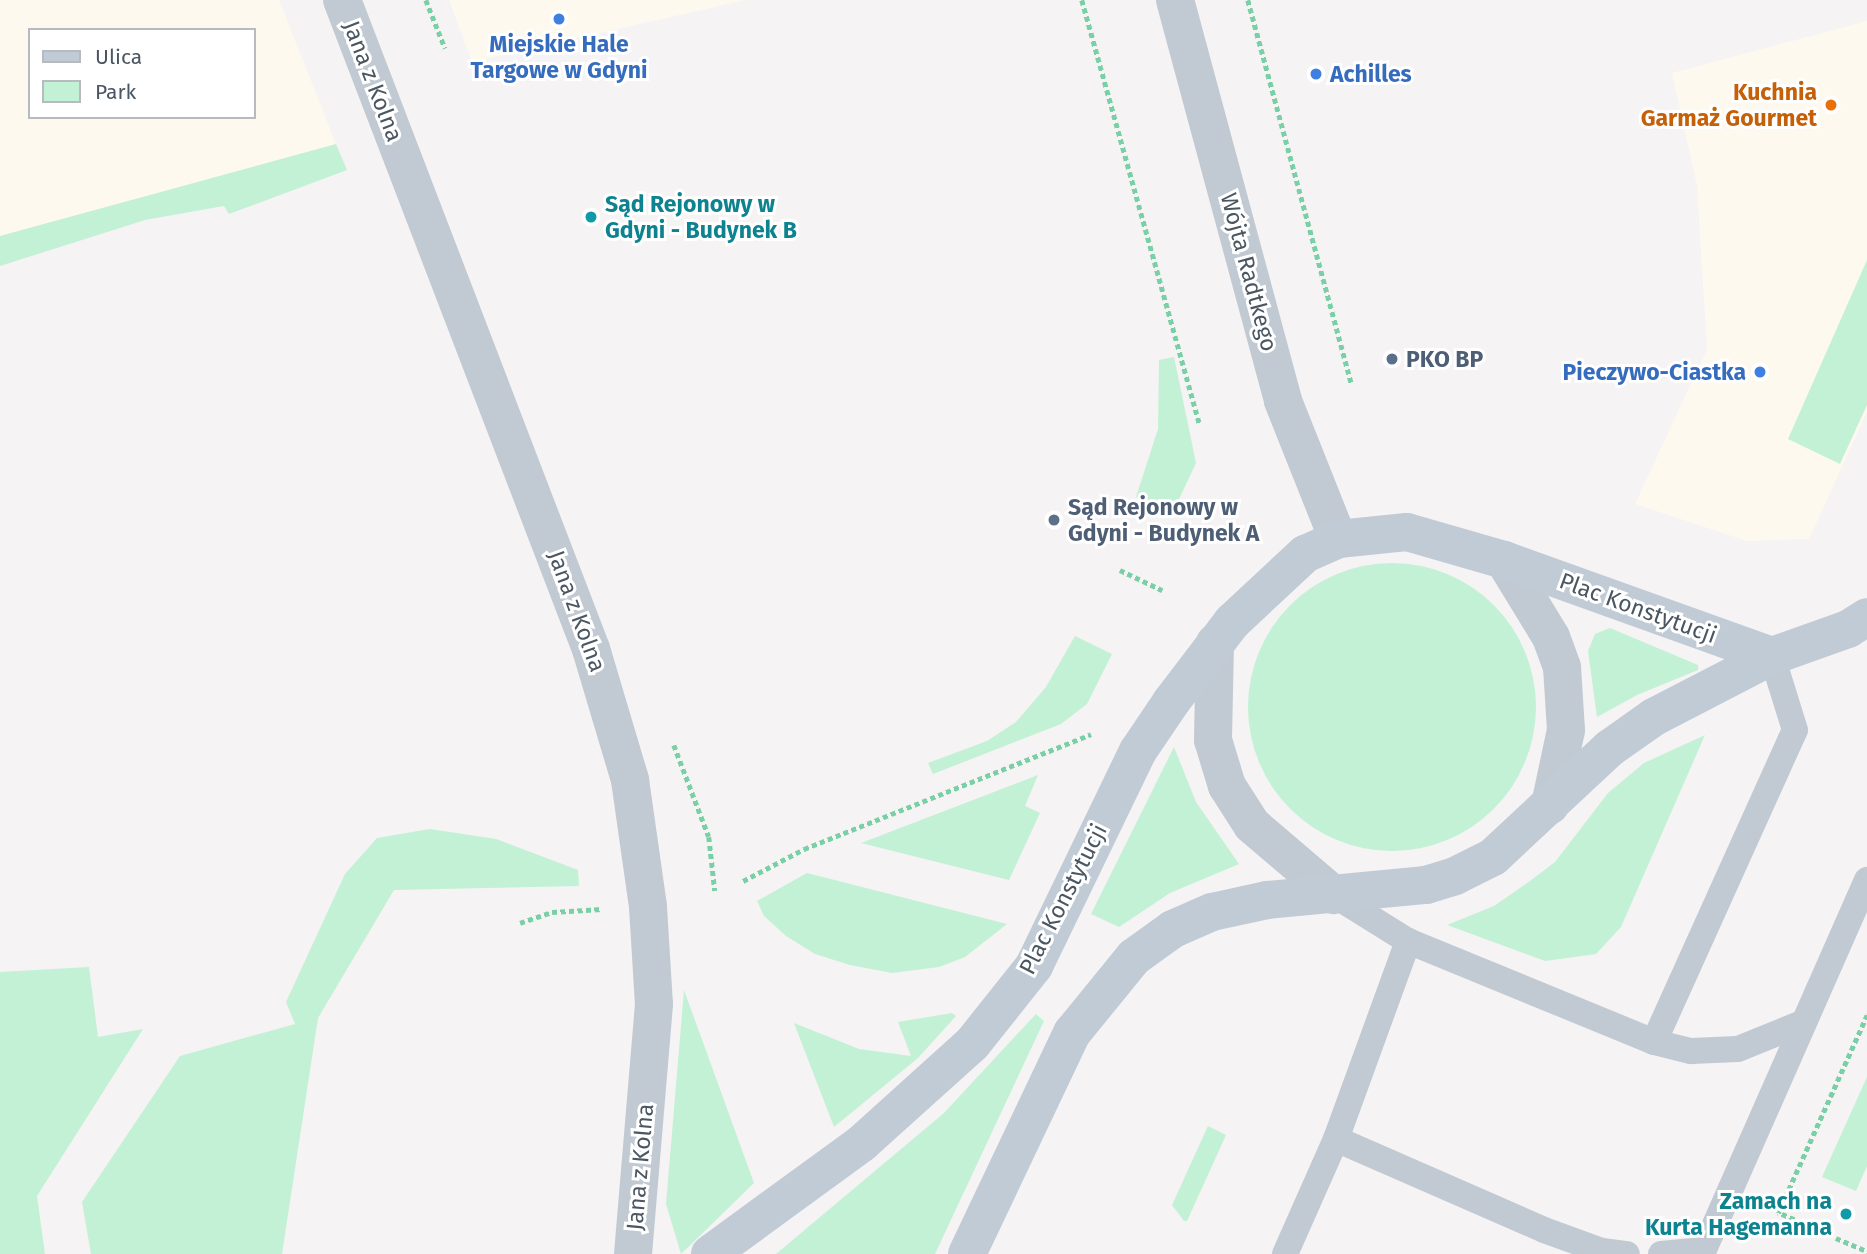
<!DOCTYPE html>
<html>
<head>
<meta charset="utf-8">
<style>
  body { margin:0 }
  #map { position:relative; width:1867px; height:1254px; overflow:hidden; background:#f5f3f3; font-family:"Fira Sans",sans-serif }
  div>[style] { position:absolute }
  .commercial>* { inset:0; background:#fdf9ef }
  .green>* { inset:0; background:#c3f1d5 }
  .round { border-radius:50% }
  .path>* { height:4.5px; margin-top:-2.25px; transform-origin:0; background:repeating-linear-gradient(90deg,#7ad0a6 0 5px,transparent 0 8.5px) }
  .service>* { height:26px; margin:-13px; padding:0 13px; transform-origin:13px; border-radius:13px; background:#c1cad2 }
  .tertiary>* { height:38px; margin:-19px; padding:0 19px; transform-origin:19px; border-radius:19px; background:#c1cad2 }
  .secondary>* { height:38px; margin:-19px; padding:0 19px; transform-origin:19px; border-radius:19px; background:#c1cbd6 }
  .dots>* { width:19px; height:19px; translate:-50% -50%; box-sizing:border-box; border:4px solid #fff; border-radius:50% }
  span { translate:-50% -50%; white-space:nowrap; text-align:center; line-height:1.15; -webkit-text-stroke:6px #fff; paint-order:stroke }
  .shop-label { font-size:23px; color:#366cbe; font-weight:700 }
  .left { translate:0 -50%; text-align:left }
  .right { translate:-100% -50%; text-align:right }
  .street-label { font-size:23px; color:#4a5661 }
  .food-label { font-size:23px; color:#c56008; font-weight:700 }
  .culture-label { font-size:23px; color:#0d838f; font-weight:700 }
  .service-label { font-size:23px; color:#4e5e75; font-weight:700 }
  .legend { position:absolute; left:28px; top:28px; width:228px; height:91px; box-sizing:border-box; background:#fff; border:2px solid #b7bbc0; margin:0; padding:9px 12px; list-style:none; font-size:21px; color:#4a5661 }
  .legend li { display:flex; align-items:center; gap:14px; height:35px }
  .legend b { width:35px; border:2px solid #b7bbc0 }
</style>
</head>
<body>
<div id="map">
  <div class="commercial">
    <div style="clip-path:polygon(evenodd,0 0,279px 0,336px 144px,0 236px,0 0,30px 30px,254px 30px,254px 117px,30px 117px,30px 30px)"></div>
    <div style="clip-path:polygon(449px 0,746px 0,472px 62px)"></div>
    <div style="clip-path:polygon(1867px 21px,1867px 412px,1809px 539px,1747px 541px,1635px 504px,1707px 349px,1697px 186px,1672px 73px)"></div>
  </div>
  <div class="green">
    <div style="clip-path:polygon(336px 144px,347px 170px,229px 214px,224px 206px,145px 220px,0 266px,0 236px)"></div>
    <div style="clip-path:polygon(1867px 260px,1867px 405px,1840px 464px,1788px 439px)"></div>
    <div style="clip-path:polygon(1174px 357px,1196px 463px,1173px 512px,1136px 497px,1158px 429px,1159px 360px)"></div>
    <div class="round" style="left:1248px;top:563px;width:288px;height:288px"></div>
    <div style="clip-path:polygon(1610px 628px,1698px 665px,1698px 670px,1637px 695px,1597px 717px,1588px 651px,1595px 634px)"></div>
    <div style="clip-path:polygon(1075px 636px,1112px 654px,1087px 704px,1061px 724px,933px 774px,928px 763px,987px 741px,1016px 722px,1046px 687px)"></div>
    <div style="clip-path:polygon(1705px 735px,1621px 927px,1596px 954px,1545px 961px,1447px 925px,1494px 906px,1530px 881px,1555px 862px,1608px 793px,1644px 763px)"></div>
    <div style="clip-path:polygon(1174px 747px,1196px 802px,1239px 864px,1170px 893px,1119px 927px,1091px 914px)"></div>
    <div style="clip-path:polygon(1038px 775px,1025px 806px,1040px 813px,1009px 880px,861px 843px)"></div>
    <div style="clip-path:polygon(430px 829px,496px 839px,578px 870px,579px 886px,394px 890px,318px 1018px,282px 1254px,91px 1254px,82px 1202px,180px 1056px,295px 1024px,286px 1002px,345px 874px,377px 838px)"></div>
    <div style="clip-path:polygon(807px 873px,1007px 924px,965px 957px,939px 967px,892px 973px,850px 965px,815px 954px,786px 936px,764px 916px,757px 901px)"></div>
    <div style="clip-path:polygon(89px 967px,98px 1037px,143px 1029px,37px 1196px,45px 1254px,0 1254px,0 972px)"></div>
    <div style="clip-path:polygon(684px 990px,754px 1183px,681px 1254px,666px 1204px)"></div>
    <div style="clip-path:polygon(952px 1013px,956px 1016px,918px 1058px,834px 1127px,794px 1023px,859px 1049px,911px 1056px,898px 1022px)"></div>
    <div style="clip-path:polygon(1036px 1014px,1044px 1021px,935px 1254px,776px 1254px,944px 1113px)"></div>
    <div style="clip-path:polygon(1867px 1077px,1867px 1166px,1856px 1191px,1822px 1177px)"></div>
    <div style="clip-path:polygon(1208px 1126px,1226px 1135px,1187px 1221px,1184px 1221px,1172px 1205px)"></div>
  </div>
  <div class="path">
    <div style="left:426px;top:0;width:52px;rotate:68.4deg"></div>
    <div style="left:1082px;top:0;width:439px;rotate:74.5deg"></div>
    <div style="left:1248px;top:0;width:397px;rotate:74.9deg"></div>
    <div style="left:1120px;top:570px;width:47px;rotate:25.5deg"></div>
    <div style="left:674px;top:745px;width:98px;rotate:69.2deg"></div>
    <div style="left:709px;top:837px;width:54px;rotate:83.7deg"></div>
    <div style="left:743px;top:881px;width:69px;rotate:-27.7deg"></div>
    <div style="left:804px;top:849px;width:309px;rotate:-21.8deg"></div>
    <div style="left:520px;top:923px;width:34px;rotate:-19deg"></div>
    <div style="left:552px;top:912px;width:50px;rotate:-3.4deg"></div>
    <div style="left:1802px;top:1223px;width:26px;rotate:-157deg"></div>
    <div style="left:1778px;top:1213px;width:217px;rotate:-65.8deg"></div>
    <div style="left:1836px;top:1238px;width:34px;rotate:23deg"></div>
  </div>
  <div class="service">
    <div style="left:1334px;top:895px;width:87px;rotate:31.9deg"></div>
    <div style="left:1408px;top:941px;width:266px;rotate:22.3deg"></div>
    <div style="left:1654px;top:1042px;width:38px;rotate:14deg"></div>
    <div style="left:1691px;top:1051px;width:47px;rotate:-2.4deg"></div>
    <div style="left:1738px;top:1049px;width:69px;rotate:-22.1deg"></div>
    <div style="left:1654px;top:1042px;width:342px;rotate:-65.7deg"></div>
    <div style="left:1795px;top:730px;width:77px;rotate:-107.3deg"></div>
    <div style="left:1336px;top:1139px;width:227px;rotate:23.6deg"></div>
    <div style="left:1544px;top:1230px;width:62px;rotate:19.9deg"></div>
    <div style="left:1602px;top:1251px;width:25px;rotate:7deg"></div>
    <div style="left:1285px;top:1254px;width:126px;rotate:-66.1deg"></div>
    <div style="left:1336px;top:1139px;width:211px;rotate:-70deg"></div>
    <div style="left:1661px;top:1254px;width:43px;rotate:-5.3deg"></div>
    <div style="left:1702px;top:1254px;width:409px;rotate:-66.2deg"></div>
  </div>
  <div class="tertiary">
    <div style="left:342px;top:0;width:695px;rotate:69.01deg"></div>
    <div style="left:591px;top:649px;width:137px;rotate:73.4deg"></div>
    <div style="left:630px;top:780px;width:128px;rotate:81.9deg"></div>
    <div style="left:648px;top:907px;width:97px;rotate:86.5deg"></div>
    <div style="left:654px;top:1004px;width:251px;rotate:94.8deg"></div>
    <div style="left:1175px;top:0;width:415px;rotate:74.9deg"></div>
    <div style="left:1283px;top:401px;width:149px;rotate:68.3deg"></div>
    <div style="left:1504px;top:560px;width:90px;rotate:58.6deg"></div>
    <div style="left:1551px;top:637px;width:32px;rotate:70deg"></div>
    <div style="left:1562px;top:667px;width:63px;rotate:86.4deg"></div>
    <div style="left:1566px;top:730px;width:77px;rotate:102deg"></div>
    <div style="left:1215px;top:643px;width:97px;rotate:91.2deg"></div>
    <div style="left:1213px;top:740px;width:48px;rotate:73.1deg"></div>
    <div style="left:1227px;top:786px;width:46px;rotate:57.3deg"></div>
    <div style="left:1252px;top:825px;width:108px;rotate:40.5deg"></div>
  </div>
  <div class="secondary">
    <div style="left:710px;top:1254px;width:188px;rotate:-36.1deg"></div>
    <div style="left:862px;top:1143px;width:148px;rotate:-42deg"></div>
    <div style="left:972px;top:1044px;width:100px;rotate:-51.5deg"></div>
    <div style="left:1034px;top:966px;width:239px;rotate:-64.2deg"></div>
    <div style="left:1138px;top:751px;width:59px;rotate:-56deg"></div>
    <div style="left:1171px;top:702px;width:101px;rotate:-52.7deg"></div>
    <div style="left:1232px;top:622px;width:100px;rotate:-43deg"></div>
    <div style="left:1305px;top:554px;width:36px;rotate:-24deg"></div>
    <div style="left:1338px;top:539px;width:69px;rotate:-5.8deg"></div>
    <div style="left:1407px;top:532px;width:101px;rotate:16.1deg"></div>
    <div style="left:1504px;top:560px;width:285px;rotate:19.7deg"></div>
    <div style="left:967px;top:1254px;width:245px;rotate:-64.6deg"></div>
    <div style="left:1072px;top:1033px;width:98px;rotate:-50.8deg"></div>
    <div style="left:1134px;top:957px;width:48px;rotate:-35.7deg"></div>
    <div style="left:1173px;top:929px;width:43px;rotate:-23.6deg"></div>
    <div style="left:1212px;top:912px;width:56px;rotate:-12.3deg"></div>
    <div style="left:1267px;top:900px;width:160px;rotate:-5.4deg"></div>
    <div style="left:1426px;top:885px;width:30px;rotate:-17deg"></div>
    <div style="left:1455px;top:876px;width:42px;rotate:-26.6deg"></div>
    <div style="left:1493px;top:857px;width:160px;rotate:-43deg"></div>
    <div style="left:1610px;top:748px;width:54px;rotate:-35.2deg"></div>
    <div style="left:1654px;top:717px;width:133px;rotate:-27.3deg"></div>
    <div style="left:1772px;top:656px;width:81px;rotate:-19.6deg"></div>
    <div style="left:1848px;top:629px;width:22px;rotate:-32deg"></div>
  </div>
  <div class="dots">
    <div style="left:559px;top:19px;background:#3f7fe0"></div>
    <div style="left:1316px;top:74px;background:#3f7fe0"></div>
    <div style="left:1831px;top:105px;background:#e8710a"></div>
    <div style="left:591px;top:217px;background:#0f9aa8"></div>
    <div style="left:1392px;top:359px;background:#5c6f8a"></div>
    <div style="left:1760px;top:372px;background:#3f7fe0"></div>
    <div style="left:1054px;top:520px;background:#5c6f8a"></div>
    <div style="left:1846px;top:1214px;background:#0f9aa8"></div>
  </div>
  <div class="shop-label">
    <span style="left:559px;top:57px">Miejskie Hale<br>Targowe w Gdyni</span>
    <span class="left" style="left:1330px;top:74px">Achilles</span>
    <span class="right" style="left:1746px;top:372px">Pieczywo-Ciastka</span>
  </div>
  <div class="street-label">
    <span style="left:373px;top:81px;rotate:69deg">Jana z Kolna</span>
    <span style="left:1249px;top:272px;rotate:75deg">Wójta Radtkego</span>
    <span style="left:1638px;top:608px;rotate:20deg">Plac Konstytucji</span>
    <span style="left:577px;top:611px;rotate:70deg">Jana z Kolna</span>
    <span style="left:1063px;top:899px;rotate:-63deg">Plac Konstytucji</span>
    <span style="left:640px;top:1167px;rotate:-85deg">Jana z Kolna</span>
  </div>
  <div class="food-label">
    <span class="right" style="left:1817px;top:105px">Kuchnia<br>Garmaż Gourmet</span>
  </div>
  <div class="culture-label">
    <span class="left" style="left:605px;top:217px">Sąd Rejonowy w<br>Gdyni - Budynek B</span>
    <span class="right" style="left:1832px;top:1214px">Zamach na<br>Kurta Hagemanna</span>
  </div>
  <div class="service-label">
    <span class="left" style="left:1406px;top:359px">PKO BP</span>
    <span class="left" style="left:1068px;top:520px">Sąd Rejonowy w<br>Gdyni - Budynek A</span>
  </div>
  <ul class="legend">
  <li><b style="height:9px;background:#c1cbd6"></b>Ulica</li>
  <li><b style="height:19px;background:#c3f1d5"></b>Park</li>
  </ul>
</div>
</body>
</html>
